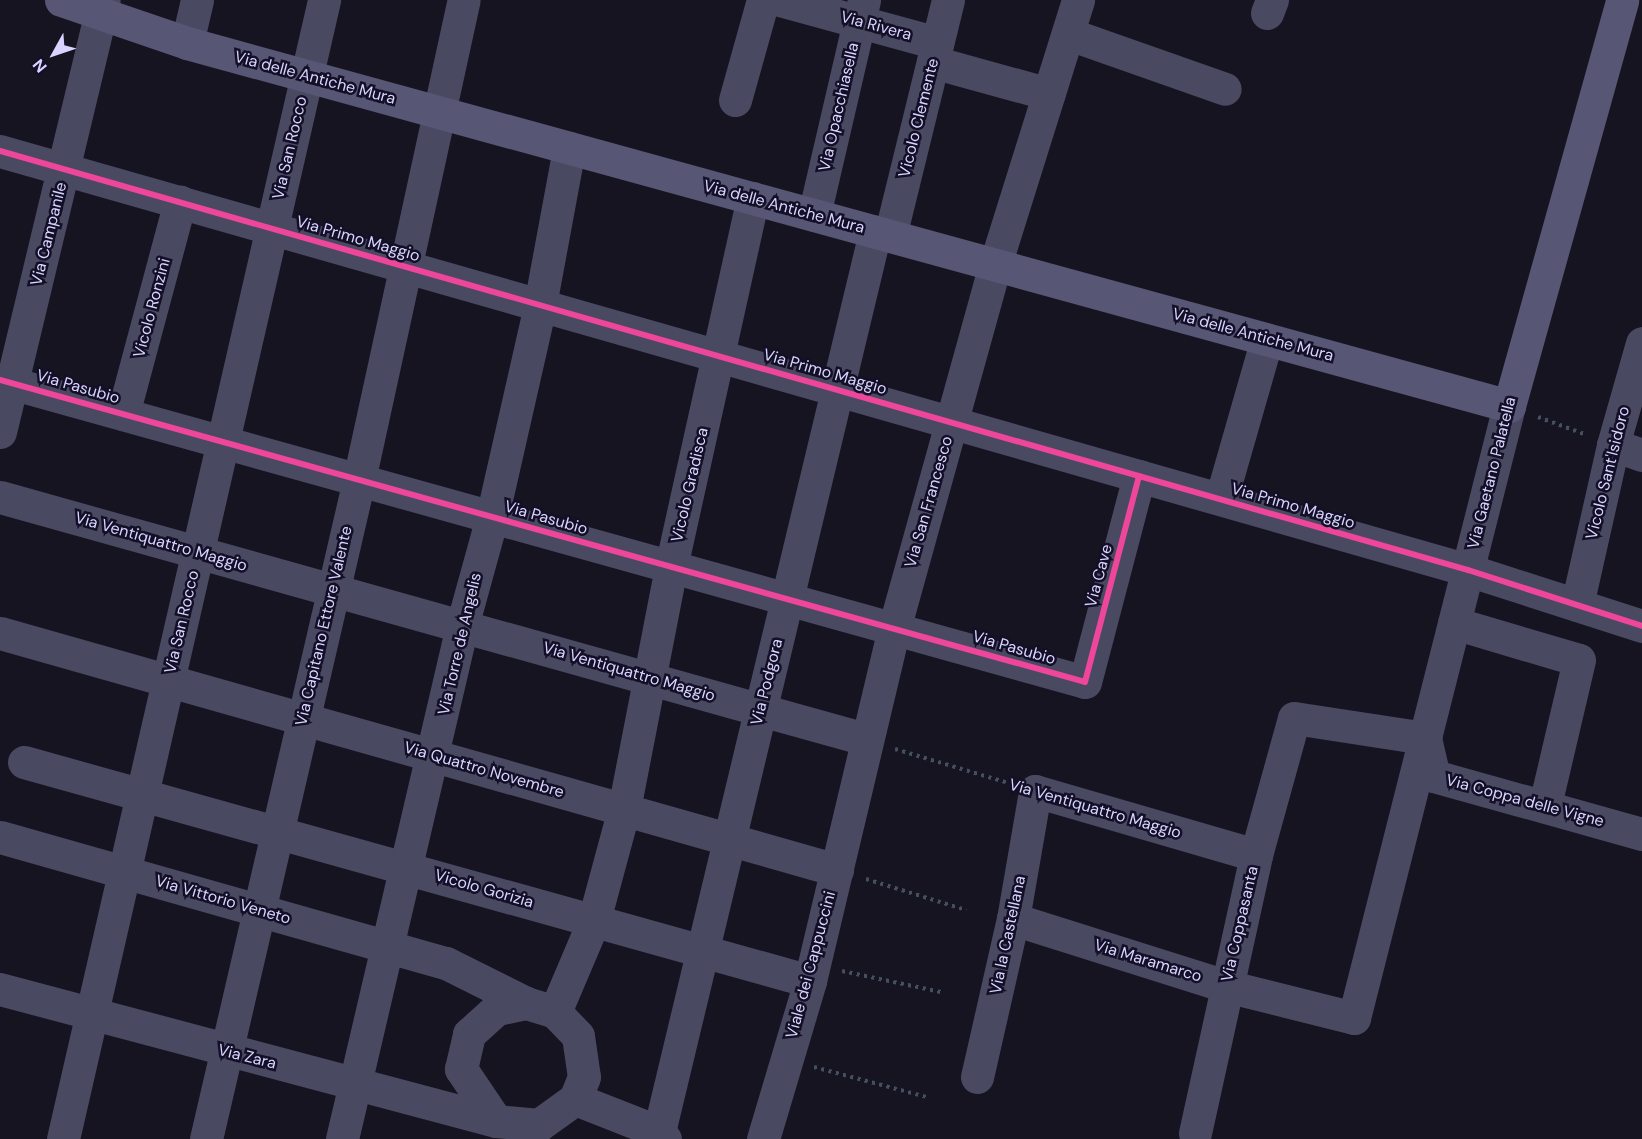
<!DOCTYPE html>
<html>
<head>
<meta charset="utf-8">
<style>
  body { margin:0 }
  #map { position:relative; width:1642px; height:1139px; overflow:hidden; background:#161421; font-family:"DM Sans",sans-serif }
  div>[style] { position:absolute }
  .path>* { height:4px; margin-top:-2px; transform-origin:0; background:repeating-linear-gradient(90deg,#44505f 0 3px,transparent 0 7.5px) }
  .street>* { height:33px; margin:-16.5px; padding:0 16.5px; transform-origin:16.5px; border-radius:16.5px; background:#4a4962 }
  .secondary>* { height:33px; margin:-16.5px; padding:0 16.5px; transform-origin:16.5px; border-radius:16.5px; background:#575674 }
  .cycleway>* { height:6px; margin:-3px; padding:0 3px; transform-origin:3px; border-radius:3px; background:#ed469a }
  span { translate:-50% -50%; white-space:nowrap; text-align:center; line-height:1.15; -webkit-text-stroke:5px #130f26; paint-order:stroke }
  .street-label { font-size:16px; color:#d9d4ff }
  .north { position:absolute; left:24px; top:24px; width:60px; height:60px; -webkit-text-stroke:4px #130f26; paint-order:stroke; rotate:230deg; font-size:16px; font-weight:700; line-height:24px; text-align:center; color:#d9d4ff }
  .north::after { content:''; display:block; margin:auto; width:21px; height:27px; background:#d9d4ff; clip-path:polygon(50% 0,100% 100%,50% 72%,0 100%) }
</style>
</head>
<body>
<div id="map">
  <div class="path">
    <div style="left:1538px;top:417px;width:49px;rotate:20.3deg"></div>
    <div style="left:895px;top:749px;width:118px;rotate:16.7deg"></div>
    <div style="left:866px;top:879px;width:105px;rotate:17.2deg"></div>
    <div style="left:842px;top:971px;width:101px;rotate:12deg"></div>
    <div style="left:814px;top:1067px;width:117px;rotate:14.9deg"></div>
  </div>
  <div class="street">
    <div style="left:780px;top:0;width:163px;rotate:15.3deg"></div>
    <div style="left:1267px;top:13px;width:14px;rotate:-69deg"></div>
    <div style="left:1069px;top:34px;width:165px;rotate:19.4deg"></div>
    <div style="left:187px;top:43px;width:44px;rotate:-76.9deg"></div>
    <div style="left:933px;top:62px;width:120px;rotate:15.4deg"></div>
    <div style="left:735px;top:100px;width:104px;rotate:-74.4deg"></div>
    <div style="left:0;top:151px;width:1527px;rotate:15.93deg"></div>
    <div style="left:1468px;top:570px;width:183px;rotate:17.8deg"></div>
    <div style="left:814px;top:215px;width:221px;rotate:-76.9deg"></div>
    <div style="left:890px;top:236px;width:243px;rotate:-76.2deg"></div>
    <div style="left:0;top:380px;width:1126px;rotate:15.55deg"></div>
    <div style="left:1085px;top:682px;width:213px;rotate:-75.3deg"></div>
    <div style="left:123px;top:414px;width:220px;rotate:-75deg"></div>
    <div style="left:0;top:432px;width:444px;rotate:-76.5deg"></div>
    <div style="left:1613px;top:445px;width:31px;rotate:19deg"></div>
    <div style="left:0;top:497px;width:898px;rotate:15.63deg"></div>
    <div style="left:1221px;top:499px;width:166px;rotate:-74deg"></div>
    <div style="left:1577px;top:605px;width:164px;rotate:-77.3deg"></div>
    <div style="left:1613px;top:445px;width:106px;rotate:-74.1deg"></div>
    <div style="left:1454px;top:623px;width:130px;rotate:16.5deg"></div>
    <div style="left:1579px;top:660px;width:149px;rotate:103.2deg"></div>
    <div style="left:0;top:633px;width:870px;rotate:15.81deg"></div>
    <div style="left:24px;top:762px;width:816px;rotate:15.57deg"></div>
    <div style="left:0;top:837px;width:463px;rotate:15.8deg"></div>
    <div style="left:446px;top:963px;width:89px;rotate:26.6deg"></div>
    <div style="left:526px;top:1003px;width:30px;rotate:17deg"></div>
    <div style="left:555px;top:1012px;width:33px;rotate:46deg"></div>
    <div style="left:578px;top:1036px;width:41px;rotate:81.7deg"></div>
    <div style="left:584px;top:1077px;width:24px;rotate:112deg"></div>
    <div style="left:575px;top:1099px;width:44px;rotate:144.2deg"></div>
    <div style="left:539px;top:1125px;width:43px;rotate:-174.7deg"></div>
    <div style="left:496px;top:1121px;width:513px;rotate:-165.1deg"></div>
    <div style="left:1013px;top:919px;width:223px;rotate:17.5deg"></div>
    <div style="left:1226px;top:986px;width:132px;rotate:14deg"></div>
    <div style="left:1354px;top:1018px;width:631px;rotate:-75.79deg"></div>
    <div style="left:555px;top:1012px;width:100px;rotate:-67deg"></div>
    <div style="left:594px;top:920px;width:115px;rotate:-74.9deg"></div>
    <div style="left:624px;top:809px;width:247px;rotate:-79deg"></div>
    <div style="left:671px;top:567px;width:378px;rotate:-77.5deg"></div>
    <div style="left:977px;top:1077px;width:162px;rotate:-77.2deg"></div>
    <div style="left:1013px;top:919px;width:130px;rotate:-80.2deg"></div>
    <div style="left:1035px;top:791px;width:230px;rotate:16.2deg"></div>
    <div style="left:575px;top:1099px;width:90px;rotate:21.4deg"></div>
    <div style="left:659px;top:1132px;width:9px;rotate:49deg"></div>
    <div style="left:496px;top:1121px;width:63px;rotate:-123.9deg"></div>
    <div style="left:461px;top:1069px;width:36px;rotate:-77deg"></div>
    <div style="left:469px;top:1034px;width:38px;rotate:-42deg"></div>
    <div style="left:497px;top:1009px;width:30px;rotate:-12deg"></div>
    <div style="left:659px;top:1132px;width:926px;rotate:-76.5deg"></div>
    <div style="left:1195px;top:1133px;width:285px;rotate:-77.6deg"></div>
    <div style="left:1256px;top:855px;width:142px;rotate:-74.5deg"></div>
    <div style="left:1294px;top:718px;width:133px;rotate:8.7deg"></div>
    <div style="left:1425px;top:738px;width:39px;rotate:77deg"></div>
    <div style="left:1434px;top:776px;width:216px;rotate:15.6deg"></div>
    <div style="left:63px;top:1139px;width:1169px;rotate:-77.09deg"></div>
    <div style="left:206px;top:1139px;width:677px;rotate:-76.93deg"></div>
    <div style="left:359px;top:480px;width:491px;rotate:-77.7deg"></div>
    <div style="left:342px;top:1139px;width:527px;rotate:-76.83deg"></div>
    <div style="left:462px;top:626px;width:113px;rotate:-74.6deg"></div>
    <div style="left:492px;top:517px;width:217px;rotate:-77.2deg"></div>
    <div style="left:540px;top:305px;width:160px;rotate:-79.5deg"></div>
    <div style="left:763px;top:1139px;width:165px;rotate:-73.4deg"></div>
    <div style="left:810px;top:981px;width:362px;rotate:-76.6deg"></div>
    <div style="left:894px;top:629px;width:378px;rotate:-74.5deg"></div>
    <div style="left:995px;top:265px;width:278px;rotate:-72.6deg"></div>
  </div>
  <div class="secondary">
    <div style="left:61px;top:0;width:133px;rotate:18.8deg"></div>
    <div style="left:187px;top:43px;width:1371px;rotate:15.35deg"></div>
    <div style="left:1509px;top:406px;width:421px;rotate:-74.4deg"></div>
  </div>
  <div class="cycleway">
    <div style="left:0;top:151px;width:1527px;rotate:15.93deg"></div>
    <div style="left:1468px;top:570px;width:183px;rotate:17.8deg"></div>
    <div style="left:0;top:380px;width:1126px;rotate:15.55deg"></div>
    <div style="left:1085px;top:682px;width:213px;rotate:-75.3deg"></div>
  </div>
  <div class="street-label">
    <span style="left:876px;top:26px;rotate:15deg">Via Rivera</span>
    <span style="left:315px;top:78px;rotate:15deg">Via delle Antiche Mura</span>
    <span style="left:839px;top:107px;rotate:-77deg">Via Opacchiasella</span>
    <span style="left:919px;top:118px;rotate:-76deg">Vicolo Clemente</span>
    <span style="left:290px;top:148px;rotate:-77deg">Via San Rocco</span>
    <span style="left:784px;top:207px;rotate:15deg">Via delle Antiche Mura</span>
    <span style="left:49px;top:234px;rotate:-76deg">Via Campanile</span>
    <span style="left:358px;top:239px;rotate:16deg">Via Primo Maggio</span>
    <span style="left:152px;top:308px;rotate:-75deg">Vicolo Ronzini</span>
    <span style="left:1253px;top:335px;rotate:15deg">Via delle Antiche Mura</span>
    <span style="left:825px;top:372px;rotate:16deg">Via Primo Maggio</span>
    <span style="left:78px;top:387px;rotate:16deg">Via Pasubio</span>
    <span style="left:1492px;top:473px;rotate:-76deg">Via Gaetano Palatella</span>
    <span style="left:1608px;top:473px;rotate:-76deg">Vicolo Sant'Isidoro</span>
    <span style="left:690px;top:485px;rotate:-77deg">Vicolo Gradisca</span>
    <span style="left:929px;top:502px;rotate:-74deg">Via San Francesco</span>
    <span style="left:1293px;top:506px;rotate:16deg">Via Primo Maggio</span>
    <span style="left:546px;top:518px;rotate:16deg">Via Pasubio</span>
    <span style="left:161px;top:542px;rotate:16deg">Via Ventiquattro Maggio</span>
    <span style="left:1099px;top:576px;rotate:-75deg">Via Cave</span>
    <span style="left:182px;top:622px;rotate:-77deg">Via San Rocco</span>
    <span style="left:324px;top:626px;rotate:-77deg">Via Capitano Ettore Valente</span>
    <span style="left:460px;top:644px;rotate:-77deg">Via Torre de Angelis</span>
    <span style="left:1014px;top:648px;rotate:16deg">Via Pasubio</span>
    <span style="left:629px;top:672px;rotate:16deg">Via Ventiquattro Maggio</span>
    <span style="left:767px;top:682px;rotate:-76deg">Via Podgora</span>
    <span style="left:484px;top:770px;rotate:16deg">Via Quattro Novembre</span>
    <span style="left:1525px;top:801px;rotate:15deg">Via Coppa delle Vigne</span>
    <span style="left:1095px;top:809px;rotate:16deg">Via Ventiquattro Maggio</span>
    <span style="left:484px;top:889px;rotate:16deg">Vicolo Gorizia</span>
    <span style="left:223px;top:900px;rotate:16deg">Via Vittorio Veneto</span>
    <span style="left:1240px;top:924px;rotate:-77deg">Via Coppasanta</span>
    <span style="left:1008px;top:935px;rotate:-78deg">Via la Castellana</span>
    <span style="left:1148px;top:961px;rotate:17deg">Via Maramarco</span>
    <span style="left:811px;top:965px;rotate:-75deg">Viale dei Cappuccini</span>
    <span style="left:247px;top:1057px;rotate:14deg">Via Zara</span>
  </div>
  <div class="north">N</div>
</div>
</body>
</html>
